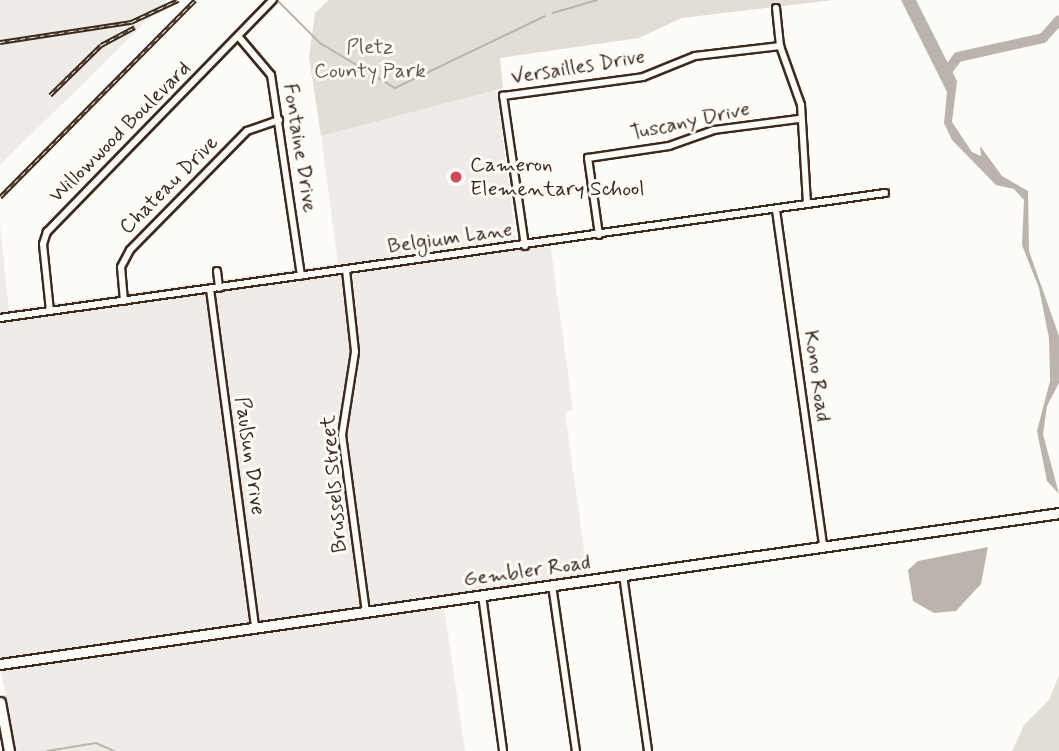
<!DOCTYPE html>
<html>
<head>
<meta charset="utf-8">
<style>
  body { margin:0 }
  #map { position:relative; width:1059px; height:751px; overflow:hidden; background:#fdfcf7; font-family:Mynerve,sans-serif }
  div>[style] { position:absolute }
  .built>* { inset:0; background:#efece7 }
  .green>* { inset:0; background:#e1ded7 }
  .water>* { inset:0; background:#bbb4ad }
  .stream>* { height:2px; margin:-1px; padding:0 1px; transform-origin:1px; border-radius:1px; background:#bbb4ad }
  .river>* { height:10px; margin:-5px; padding:0 5px; transform-origin:5px; border-radius:5px; background:#bbb4ad }
  .roads { filter:drop-shadow(2px 0 #3b2a1e) drop-shadow(-2px 0 #3b2a1e) drop-shadow(0 2px #3b2a1e) drop-shadow(0 -2px #3b2a1e) }
  .minor>* { height:6px; margin:-3px; padding:0 3px; transform-origin:3px; border-radius:3px; background:#fdfcf7 }
  .secondary>* { height:9px; margin:-4.5px; padding:0 4.5px; transform-origin:4.5px; border-radius:4.5px; background:#fdfcf7 }
  .rail>* { height:4.5px; margin-top:-2.25px; transform-origin:0; background:repeating-linear-gradient(90deg,#fdfcf7 0 5px,#3b2a1e 0 10px); box-sizing:border-box; border-block:2px solid #3b2a1e }
  .dots>* { width:19px; height:19px; translate:-50% -50%; box-sizing:border-box; border:4px solid #fdfcf7; border-radius:50% }
  span { translate:-50% -50%; white-space:nowrap; text-align:center; line-height:1.15; -webkit-text-stroke:6px #fdfcf7; paint-order:stroke }
  .park-label { font-size:21px; color:#64574c }
  .street-label { font-size:21px; color:#3b2a1e }
  .poi-label { font-size:21px; color:#3b2a1e }
  .left { translate:0 -50%; text-align:left }
</style>
</head>
<body>
<div id="map">
  <div class="built">
    <div style="clip-path:polygon(0 0,168px 0,0 165px)"></div>
    <div style="clip-path:polygon(496px 89px,516px 239px,549px 235px,573px 410px,565px 412px,589px 586px,444px 607px,465px 751px,17px 751px,0 667px,0 224px,9px 310px,338px 263px,321px 136px)"></div>
  </div>
  <div class="green">
    <div style="clip-path:polygon(329px 0,833px 0,682px 18px,639px 38px,500px 58px,503px 88px,321px 136px,309px 57px,315px 13px)"></div>
    <div style="clip-path:polygon(1059px 675px,1059px 751px,1012px 751px,1024px 725px,1049px 700px)"></div>
  </div>
  <div class="water">
    <div style="clip-path:polygon(901px 0,916px 0,957px 81px,952px 122px,972px 152px,981px 156px,980px 146px,1002px 176px,1028px 191px,1029px 251px,1059px 336px,1059px 383px,1047px 406px,1043px 434px,1059px 494px,1047px 481px,1037px 431px,1050px 381px,1049px 338px,1039px 288px,1022px 245px,1024px 200px,1014px 189px,996px 185px,952px 140px,944px 123px,947px 92px)"></div>
    <div style="clip-path:polygon(988px 547px,981px 584px,956px 611px,934px 613px,913px 601px,908px 570px,918px 561px)"></div>
  </div>
  <div class="stream">
    <div style="left:277px;top:0;width:61px;rotate:45deg"></div>
    <div style="left:320px;top:43px;width:87px;rotate:31deg"></div>
    <div style="left:395px;top:88px;width:166px;rotate:-25.6deg"></div>
    <div style="left:553px;top:13px;width:46px;rotate:-16.5deg"></div>
    <div style="left:47px;top:751px;width:50px;rotate:-9.3deg"></div>
    <div style="left:96px;top:743px;width:20px;rotate:24deg"></div>
  </div>
  <div class="river">
    <div style="left:945px;top:74px;width:21px;rotate:-53deg"></div>
    <div style="left:958px;top:57px;width:87px;rotate:-12.6deg"></div>
    <div style="left:1043px;top:38px;width:24px;rotate:-48deg"></div>
  </div>
  <div class="roads">
    <div class="minor">
      <div style="left:776px;top:8px;width:38px;rotate:84deg"></div>
      <div style="left:780px;top:46px;width:63px;rotate:70.4deg"></div>
      <div style="left:801px;top:105px;width:99px;rotate:86.5deg"></div>
      <div style="left:238px;top:36px;width:51px;rotate:49.8deg"></div>
      <div style="left:271px;top:75px;width:203px;rotate:81.5deg"></div>
      <div style="left:776px;top:210px;width:339px;rotate:82deg"></div>
      <div style="left:599px;top:235px;width:78px;rotate:-98.1deg"></div>
      <div style="left:588px;top:158px;width:82px;rotate:-8.4deg"></div>
      <div style="left:669px;top:146px;width:48px;rotate:-19.6deg"></div>
      <div style="left:714px;top:130px;width:86px;rotate:-7.4deg"></div>
      <div style="left:525px;top:246px;width:152px;rotate:-98.3deg"></div>
      <div style="left:503px;top:96px;width:141px;rotate:-7.7deg"></div>
      <div style="left:643px;top:77px;width:56px;rotate:-22deg"></div>
      <div style="left:695px;top:56px;width:86px;rotate:-6.7deg"></div>
      <div style="left:346px;top:270px;width:82px;rotate:83.7deg"></div>
      <div style="left:355px;top:352px;width:84px;rotate:98.9deg"></div>
      <div style="left:342px;top:435px;width:179px;rotate:82.3deg"></div>
      <div style="left:217px;top:271px;width:17px;rotate:83deg"></div>
      <div style="left:210px;top:289px;width:341px;rotate:82.4deg"></div>
      <div style="left:124px;top:301px;width:34px;rotate:-95deg"></div>
      <div style="left:121px;top:267px;width:19px;rotate:-62deg"></div>
      <div style="left:130px;top:250px;width:167px;rotate:-45.5deg"></div>
      <div style="left:247px;top:131px;width:34px;rotate:-19deg"></div>
      <div style="left:50px;top:311px;width:67px;rotate:-96deg"></div>
      <div style="left:43px;top:244px;width:13px;rotate:-72deg"></div>
      <div style="left:47px;top:232px;width:324px;rotate:-45.8deg"></div>
      <div style="left:0;top:318px;width:894px;rotate:-8.04deg"></div>
      <div style="left:623px;top:575px;width:178px;rotate:81.9deg"></div>
      <div style="left:552px;top:585px;width:168px;rotate:81.8deg"></div>
      <div style="left:482px;top:595px;width:157px;rotate:82.3deg"></div>
    </div>
    <div class="secondary">
      <div style="left:0;top:664px;width:1070px;rotate:-8.11deg"></div>
      <div style="left:0;top:702px;width:50px;rotate:79.6deg"></div>
    </div>
  </div>
  <div class="rail">
    <div style="left:0;top:42px;width:133px;rotate:-8.7deg"></div>
    <div style="left:131px;top:22px;width:52px;rotate:-25.1deg"></div>
    <div style="left:50px;top:95px;width:71px;rotate:-44.4deg"></div>
    <div style="left:101px;top:45px;width:38px;rotate:-28deg"></div>
    <div style="left:0;top:197px;width:277px;rotate:-45.3deg"></div>
  </div>
  <div class="dots">
    <div style="left:456px;top:177px;background:#d1495b"></div>
  </div>
  <div class="park-label">
    <span style="left:370px;top:59px">Pletz<br>County Park</span>
  </div>
  <div class="street-label">
    <span style="left:578px;top:67px;rotate:-9deg">Versailles Drive</span>
    <span style="left:690px;top:121px;rotate:-12deg">Tuscany Drive</span>
    <span style="left:120px;top:132px;rotate:-45deg">Willowwood Boulevard</span>
    <span style="left:300px;top:148px;rotate:81deg">Fontaine Drive</span>
    <span style="left:169px;top:185px;rotate:-45deg">Chateau Drive</span>
    <span style="left:450px;top:238px;rotate:-8deg">Belgium Lane</span>
    <span style="left:817px;top:376px;rotate:82deg">Kono Road</span>
    <span style="left:250px;top:456px;rotate:82deg">Paulsun Drive</span>
    <span style="left:334px;top:484px;rotate:-95deg">Brussels Street</span>
    <span style="left:527px;top:571px;rotate:-8deg">Gembler Road</span>
  </div>
  <div class="poi-label">
    <span class="left" style="left:470px;top:177px">Cameron<br>Elementary School</span>
  </div>
</div>
</body>
</html>
